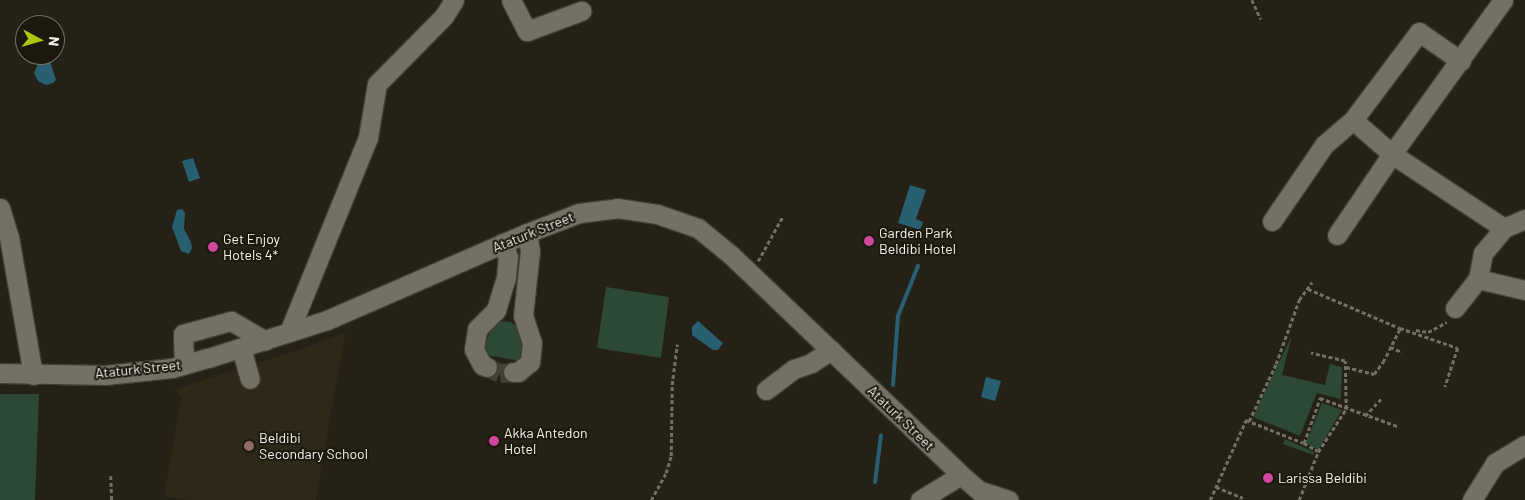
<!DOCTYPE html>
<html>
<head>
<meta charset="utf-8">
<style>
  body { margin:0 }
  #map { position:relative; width:1525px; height:500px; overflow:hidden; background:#252117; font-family:Barlow,sans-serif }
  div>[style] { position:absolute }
  .built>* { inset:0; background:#2e2818 }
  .green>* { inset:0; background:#2d4835 }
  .water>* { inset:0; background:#286072 }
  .stream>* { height:4px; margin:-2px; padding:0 2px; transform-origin:2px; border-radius:2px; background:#286072 }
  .minor-tunnel>* { height:19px; margin-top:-9.5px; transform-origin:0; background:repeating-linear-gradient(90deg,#444037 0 19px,transparent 0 28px) }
  .path>* { height:2.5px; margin-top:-1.25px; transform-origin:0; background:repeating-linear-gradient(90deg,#726f66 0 4px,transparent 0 6.5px) }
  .roads { filter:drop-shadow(1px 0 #413e36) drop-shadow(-1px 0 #413e36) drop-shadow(0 1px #413e36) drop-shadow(0 -1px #413e36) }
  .minor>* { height:19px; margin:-9.5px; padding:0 9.5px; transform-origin:9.5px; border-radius:9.5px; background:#747064 }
  .dots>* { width:14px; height:14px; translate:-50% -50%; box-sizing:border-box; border:2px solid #1b180e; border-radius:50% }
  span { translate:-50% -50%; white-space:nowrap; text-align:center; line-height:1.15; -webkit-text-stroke:4px #1b180e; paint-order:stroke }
  .street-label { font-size:14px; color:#f5f3ec }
  .poi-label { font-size:14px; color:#f5f3ec }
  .left { translate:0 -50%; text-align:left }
  .north { position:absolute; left:15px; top:15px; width:50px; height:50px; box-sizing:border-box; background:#1b180e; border:1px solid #727067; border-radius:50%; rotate:96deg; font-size:14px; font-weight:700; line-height:20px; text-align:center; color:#f5f3ec }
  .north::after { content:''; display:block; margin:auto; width:18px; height:22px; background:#aec60c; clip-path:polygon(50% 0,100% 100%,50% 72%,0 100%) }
</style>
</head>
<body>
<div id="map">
  <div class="built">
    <div style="clip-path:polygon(345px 333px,316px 500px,190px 500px,164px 496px,181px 397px,175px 389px,299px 350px)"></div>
  </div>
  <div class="green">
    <div style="clip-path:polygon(606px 287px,669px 297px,661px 358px,597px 348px)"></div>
    <div style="clip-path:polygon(502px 321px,511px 322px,517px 327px,524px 340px,524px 358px,519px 361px,486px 355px,485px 345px,490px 331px,494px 323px)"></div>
    <div style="clip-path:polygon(1292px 335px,1282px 375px,1325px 385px,1330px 364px,1342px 367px,1341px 399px,1317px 393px,1300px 436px,1253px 417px)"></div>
    <div style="clip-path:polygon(0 394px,39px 394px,35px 500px,0 500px)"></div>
    <div style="clip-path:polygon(1322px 403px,1342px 410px,1318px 450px,1306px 443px)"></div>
    <div style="clip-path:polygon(1285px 439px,1314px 452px,1313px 455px,1283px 444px)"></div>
  </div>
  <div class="water">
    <div style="clip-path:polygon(34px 55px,48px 55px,56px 80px,53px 83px,46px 85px,38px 81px,34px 73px,38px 64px)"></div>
    <div style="clip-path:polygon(193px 158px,200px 178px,189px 182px,182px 161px)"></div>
    <div style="clip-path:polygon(910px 185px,926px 190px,916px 219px,923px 222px,920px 230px,898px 223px)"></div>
    <div style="clip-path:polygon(182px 209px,185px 213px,184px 229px,191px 242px,192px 248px,189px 254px,181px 251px,172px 227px,177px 210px)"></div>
    <div style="clip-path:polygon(698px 321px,723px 343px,718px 350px,713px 350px,692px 335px,692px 327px)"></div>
    <div style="clip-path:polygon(986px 377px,1001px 381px,995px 401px,981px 397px)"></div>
  </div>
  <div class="stream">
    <div style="left:893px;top:385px;width:69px;rotate:-85.9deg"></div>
    <div style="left:898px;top:316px;width:54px;rotate:-68.2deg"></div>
    <div style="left:875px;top:482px;width:47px;rotate:-82.7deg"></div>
  </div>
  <div class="minor-tunnel">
    <div style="left:487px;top:367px;width:14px;rotate:25deg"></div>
    <div style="left:500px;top:373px;width:13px;rotate:-4deg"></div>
  </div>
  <div class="path">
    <div style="left:1252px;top:0;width:21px;rotate:65deg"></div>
    <div style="left:758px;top:261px;width:51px;rotate:-60.9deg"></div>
    <div style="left:1308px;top:289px;width:100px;rotate:23deg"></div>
    <div style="left:1400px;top:328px;width:61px;rotate:19deg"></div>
    <div style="left:1458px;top:348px;width:41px;rotate:108.4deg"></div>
    <div style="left:1416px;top:330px;width:12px;rotate:9deg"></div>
    <div style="left:1428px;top:332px;width:21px;rotate:-28deg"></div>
    <div style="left:1390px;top:347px;width:13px;rotate:23deg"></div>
    <div style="left:1346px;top:367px;width:29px;rotate:14deg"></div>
    <div style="left:1374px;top:374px;width:15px;rotate:-53deg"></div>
    <div style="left:1383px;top:362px;width:38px;rotate:-63deg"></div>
    <div style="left:1365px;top:416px;width:23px;rotate:-47deg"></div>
    <div style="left:1249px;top:421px;width:63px;rotate:-64.7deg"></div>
    <div style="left:1276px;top:364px;width:68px;rotate:-70.2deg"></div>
    <div style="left:1299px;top:300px;width:22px;rotate:-54deg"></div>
    <div style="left:1304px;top:443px;width:16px;rotate:30deg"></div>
    <div style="left:111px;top:476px;width:24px;rotate:88deg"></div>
    <div style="left:1216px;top:487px;width:29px;rotate:22deg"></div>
    <div style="left:651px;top:500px;width:31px;rotate:-61deg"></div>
    <div style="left:666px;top:473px;width:18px;rotate:-74deg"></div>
    <div style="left:671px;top:456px;width:71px;rotate:-89.2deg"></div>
    <div style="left:672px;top:385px;width:41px;rotate:-83deg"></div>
    <div style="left:1210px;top:500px;width:88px;rotate:-65.8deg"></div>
    <div style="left:1246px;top:420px;width:62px;rotate:21.6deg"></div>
    <div style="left:1304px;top:443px;width:48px;rotate:-70.4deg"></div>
    <div style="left:1320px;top:398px;width:82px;rotate:20deg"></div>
    <div style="left:1299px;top:500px;width:52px;rotate:-68.4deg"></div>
    <div style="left:1318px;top:452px;width:51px;rotate:-56.9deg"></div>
    <div style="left:1346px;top:409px;width:48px;rotate:-91.2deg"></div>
    <div style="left:1345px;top:361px;width:35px;rotate:-167deg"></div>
  </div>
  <div class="roads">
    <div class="minor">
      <div style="left:511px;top:0;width:35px;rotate:63deg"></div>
      <div style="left:527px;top:31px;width:58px;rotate:-20.3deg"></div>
      <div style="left:1353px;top:120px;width:52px;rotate:41.1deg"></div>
      <div style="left:1392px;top:154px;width:134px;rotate:33.5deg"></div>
      <div style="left:0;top:208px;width:30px;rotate:73deg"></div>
      <div style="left:9px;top:237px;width:140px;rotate:80.1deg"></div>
      <div style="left:1525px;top:219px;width:23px;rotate:157deg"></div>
      <div style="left:1504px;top:228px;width:33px;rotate:130deg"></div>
      <div style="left:1483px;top:253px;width:26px;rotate:101deg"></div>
      <div style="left:1478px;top:279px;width:48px;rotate:13.2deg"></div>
      <div style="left:1272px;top:221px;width:92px;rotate:-55.6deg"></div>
      <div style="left:1324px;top:145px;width:38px;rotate:-41deg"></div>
      <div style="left:1353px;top:120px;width:110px;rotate:-53.1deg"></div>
      <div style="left:1419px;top:32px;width:51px;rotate:34.6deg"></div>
      <div style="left:1337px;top:235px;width:98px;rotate:-55.8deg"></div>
      <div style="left:1392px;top:154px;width:190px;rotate:-54.2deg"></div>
      <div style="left:1455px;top:308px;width:37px;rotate:-52deg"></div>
      <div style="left:289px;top:332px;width:210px;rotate:-67.9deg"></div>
      <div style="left:368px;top:137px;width:54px;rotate:-80.4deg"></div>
      <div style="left:377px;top:84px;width:95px;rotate:-45.4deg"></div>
      <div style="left:444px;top:16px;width:19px;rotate:-58deg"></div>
      <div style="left:241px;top:348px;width:32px;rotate:74deg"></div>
      <div style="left:184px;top:364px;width:30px;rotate:-92deg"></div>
      <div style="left:183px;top:334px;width:50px;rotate:-15.2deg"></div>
      <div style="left:231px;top:321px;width:39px;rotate:30deg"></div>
      <div style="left:487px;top:367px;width:5px;rotate:-158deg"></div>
      <div style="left:482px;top:365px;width:18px;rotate:-117deg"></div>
      <div style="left:474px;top:349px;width:20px;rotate:-81deg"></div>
      <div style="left:477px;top:329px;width:27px;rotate:-45deg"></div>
      <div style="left:496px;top:310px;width:34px;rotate:-73deg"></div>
      <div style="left:506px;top:278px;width:21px;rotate:-85deg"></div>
      <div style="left:508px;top:257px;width:15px;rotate:-110deg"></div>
      <div style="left:513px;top:372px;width:5px"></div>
      <div style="left:518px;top:372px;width:16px;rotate:-40deg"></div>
      <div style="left:530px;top:362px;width:19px;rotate:-84deg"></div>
      <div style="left:532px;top:343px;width:28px;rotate:-108deg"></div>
      <div style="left:523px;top:316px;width:65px;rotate:-83.9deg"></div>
      <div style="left:530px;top:251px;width:18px;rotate:-99deg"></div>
      <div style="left:0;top:373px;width:105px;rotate:1.1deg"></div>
      <div style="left:105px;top:375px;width:67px;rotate:-6deg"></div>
      <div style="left:172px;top:368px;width:37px;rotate:-16deg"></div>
      <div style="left:208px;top:358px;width:125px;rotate:-17.7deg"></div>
      <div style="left:327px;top:320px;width:218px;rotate:-23.5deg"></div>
      <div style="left:527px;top:233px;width:56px;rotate:-21deg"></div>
      <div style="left:579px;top:213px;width:38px;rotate:-7deg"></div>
      <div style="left:617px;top:208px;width:40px;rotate:8.5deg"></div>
      <div style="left:657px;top:214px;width:43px;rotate:18.9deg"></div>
      <div style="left:698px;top:228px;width:43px;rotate:39.3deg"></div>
      <div style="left:731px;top:255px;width:318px;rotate:43.7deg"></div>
      <div style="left:961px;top:475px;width:38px;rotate:41deg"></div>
      <div style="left:766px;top:390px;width:35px;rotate:-37deg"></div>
      <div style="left:794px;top:369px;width:18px;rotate:-19deg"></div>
      <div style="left:811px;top:363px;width:24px;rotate:-33deg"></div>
      <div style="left:981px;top:491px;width:29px;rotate:18deg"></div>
      <div style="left:920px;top:500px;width:48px;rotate:-31.4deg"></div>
      <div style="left:1472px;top:500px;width:44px;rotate:-58.1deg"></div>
      <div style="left:1495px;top:463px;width:35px;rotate:-31deg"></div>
    </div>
  </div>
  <div class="dots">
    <div style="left:869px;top:241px;background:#d1479c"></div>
    <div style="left:213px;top:247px;background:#d1479c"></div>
    <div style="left:494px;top:441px;background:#d1479c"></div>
    <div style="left:249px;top:446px;background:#8d6e63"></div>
    <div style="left:1268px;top:478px;background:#d1479c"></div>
  </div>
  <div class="street-label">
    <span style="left:533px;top:232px;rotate:-22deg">Ataturk Street</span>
    <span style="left:138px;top:369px;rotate:-6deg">Ataturk Street</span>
    <span style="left:901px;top:418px;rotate:44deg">Ataturk Street</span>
  </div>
  <div class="poi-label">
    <span class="left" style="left:879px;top:241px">Garden Park<br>Beldibi Hotel</span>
    <span class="left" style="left:223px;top:247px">Get Enjoy<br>Hotels 4*</span>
    <span class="left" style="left:504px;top:441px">Akka Antedon<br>Hotel</span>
    <span class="left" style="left:259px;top:446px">Beldibi<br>Secondary School</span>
    <span class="left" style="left:1278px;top:478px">Larissa Beldibi</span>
  </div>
  <div class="north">N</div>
</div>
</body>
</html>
